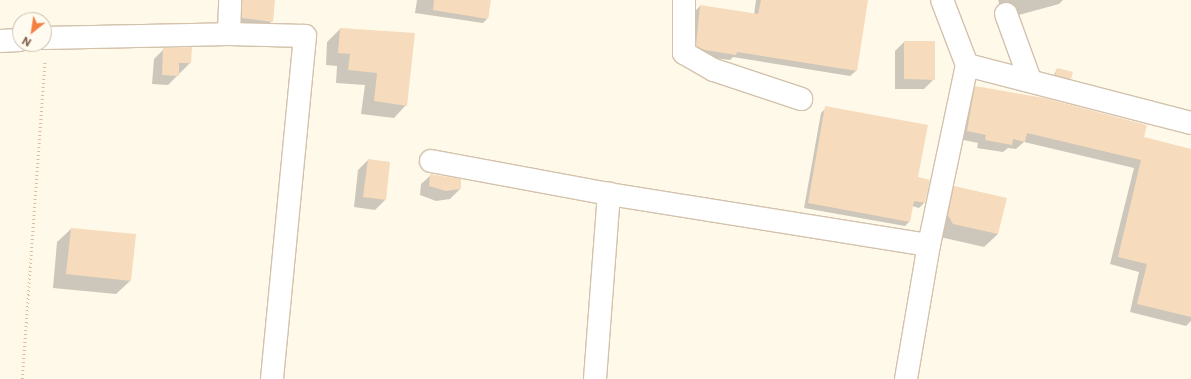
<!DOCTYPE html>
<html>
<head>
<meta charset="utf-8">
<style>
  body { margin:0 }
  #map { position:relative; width:1191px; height:379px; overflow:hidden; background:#fff9e9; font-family:Commissioner,sans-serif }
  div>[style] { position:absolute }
  .shadow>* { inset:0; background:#0003 }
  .building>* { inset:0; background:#f7dbbd }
  .path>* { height:2.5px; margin-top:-1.25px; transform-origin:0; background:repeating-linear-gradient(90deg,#ddbe9f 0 1px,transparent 0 4px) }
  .roads { filter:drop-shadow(1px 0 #d3c2ac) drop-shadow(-1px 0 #d3c2ac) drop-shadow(0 1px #d3c2ac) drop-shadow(0 -1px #d3c2ac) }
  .minor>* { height:22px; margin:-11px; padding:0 11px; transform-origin:11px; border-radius:11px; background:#fff }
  span { translate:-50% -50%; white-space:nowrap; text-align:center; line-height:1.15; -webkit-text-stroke:3px #fffbf1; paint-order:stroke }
  .north { position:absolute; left:12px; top:12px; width:40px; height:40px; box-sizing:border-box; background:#fffbf1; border:1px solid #cbbdad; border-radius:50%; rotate:210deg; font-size:11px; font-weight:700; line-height:16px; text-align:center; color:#7d6148 }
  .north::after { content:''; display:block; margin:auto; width:14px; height:18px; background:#f57e41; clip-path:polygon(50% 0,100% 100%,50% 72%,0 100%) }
</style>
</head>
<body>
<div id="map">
  <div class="shadow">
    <div style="clip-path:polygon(234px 0,274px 0,272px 21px,262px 31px,233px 28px)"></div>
    <div style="clip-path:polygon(417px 0,490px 0,488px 18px,483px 23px,415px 13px)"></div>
    <div style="clip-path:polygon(756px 0,867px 0,856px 71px,850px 76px,733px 57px,730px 60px,698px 56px,691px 52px,694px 12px,700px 6px,754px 15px)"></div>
    <div style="clip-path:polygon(998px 0,1063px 0,1059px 4px,1004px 19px)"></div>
    <div style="clip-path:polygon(340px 29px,406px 105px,394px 118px,361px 114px,365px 85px,336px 83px,337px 66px,326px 65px,327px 42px)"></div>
    <div style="clip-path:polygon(904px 42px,934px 79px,924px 89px,895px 89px,895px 51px)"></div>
    <div style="clip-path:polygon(191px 48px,190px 63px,168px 85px,152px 84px,154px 59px,164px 49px)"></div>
    <div style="clip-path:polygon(1057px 69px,1070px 79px,1065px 84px,1051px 80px)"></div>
    <div style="clip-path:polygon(976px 87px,1143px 138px,1191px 150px,1191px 321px,1186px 326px,1130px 312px,1139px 272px,1110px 264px,1134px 168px,1024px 142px,1016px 149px,1008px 148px,1003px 152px,977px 148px,978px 143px,959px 139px,968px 95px)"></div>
    <div style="clip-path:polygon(826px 108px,917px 178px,929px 181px,924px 203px,919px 208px,912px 206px,910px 221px,905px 226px,804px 208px,821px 113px)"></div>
    <div style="clip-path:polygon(368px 160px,389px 162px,385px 200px,375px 210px,354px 207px,358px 170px)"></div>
    <div style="clip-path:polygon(431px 175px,460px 189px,450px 199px,436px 201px,420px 195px,421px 184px)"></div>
    <div style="clip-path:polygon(955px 187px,998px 234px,984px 247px,940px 237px,941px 200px)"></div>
    <div style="clip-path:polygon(71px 229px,130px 281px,116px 294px,53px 288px,57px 242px)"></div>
  </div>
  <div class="building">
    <div style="clip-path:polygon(242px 0,275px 0,273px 22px,242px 18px)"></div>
    <div style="clip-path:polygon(434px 0,491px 0,488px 19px,433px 10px)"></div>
    <div style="clip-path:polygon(761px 0,868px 0,857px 71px,737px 52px,736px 55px,705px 50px,696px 46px,700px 5px,758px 14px)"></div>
    <div style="clip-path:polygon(340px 28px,415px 33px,407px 106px,374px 101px,377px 73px,348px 70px,350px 54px,338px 53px)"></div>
    <div style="clip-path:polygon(904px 41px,935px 41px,935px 80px,904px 79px)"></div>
    <div style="clip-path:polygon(192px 47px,191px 63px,179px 63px,179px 76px,162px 75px,163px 48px)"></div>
    <div style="clip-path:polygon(1057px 68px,1073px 72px,1071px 79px,1055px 75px)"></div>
    <div style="clip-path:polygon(975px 86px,1044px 98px,1147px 125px,1144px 137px,1191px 149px,1191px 317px,1137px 304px,1147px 264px,1118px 257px,1141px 160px,1027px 133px,1025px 142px,1013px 139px,1012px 145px,985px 140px,986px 135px,967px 131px)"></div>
    <div style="clip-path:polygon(825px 106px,928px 125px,918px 177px,930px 180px,925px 203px,914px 201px,910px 222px,808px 203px)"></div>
    <div style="clip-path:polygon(368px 159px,390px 162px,386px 200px,363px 197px)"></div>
    <div style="clip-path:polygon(430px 174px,461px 179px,461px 189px,446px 191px,429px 186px)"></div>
    <div style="clip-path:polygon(954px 186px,1007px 198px,998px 234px,953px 224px,948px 215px)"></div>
    <div style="clip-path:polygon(71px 228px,136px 234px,131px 281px,66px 274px)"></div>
  </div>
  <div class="path">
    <div style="left:22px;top:379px;width:320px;rotate:-85.9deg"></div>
  </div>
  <div class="roads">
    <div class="minor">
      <div style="left:684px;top:0;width:53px;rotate:90deg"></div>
      <div style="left:684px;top:53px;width:34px;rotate:30deg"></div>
      <div style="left:714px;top:70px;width:92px;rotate:18.4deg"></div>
      <div style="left:1006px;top:14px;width:70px;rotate:70deg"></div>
      <div style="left:229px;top:34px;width:34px;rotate:-88deg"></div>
      <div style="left:44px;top:38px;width:185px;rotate:-1.2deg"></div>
      <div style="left:229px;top:34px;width:76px;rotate:1.5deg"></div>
      <div style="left:305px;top:36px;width:345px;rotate:95.5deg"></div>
      <div style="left:0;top:41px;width:20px;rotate:-3deg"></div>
      <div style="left:967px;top:65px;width:231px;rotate:14.5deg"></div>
      <div style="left:431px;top:161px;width:181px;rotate:10.5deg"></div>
      <div style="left:609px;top:194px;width:324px;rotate:9.1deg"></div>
      <div style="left:595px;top:379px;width:186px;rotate:-85.7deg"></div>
      <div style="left:906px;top:379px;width:136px;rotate:-80.3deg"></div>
      <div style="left:929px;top:245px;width:184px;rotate:-78.1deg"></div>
      <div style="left:967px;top:65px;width:70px;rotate:-111deg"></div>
    </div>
  </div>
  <div class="north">N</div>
</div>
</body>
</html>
